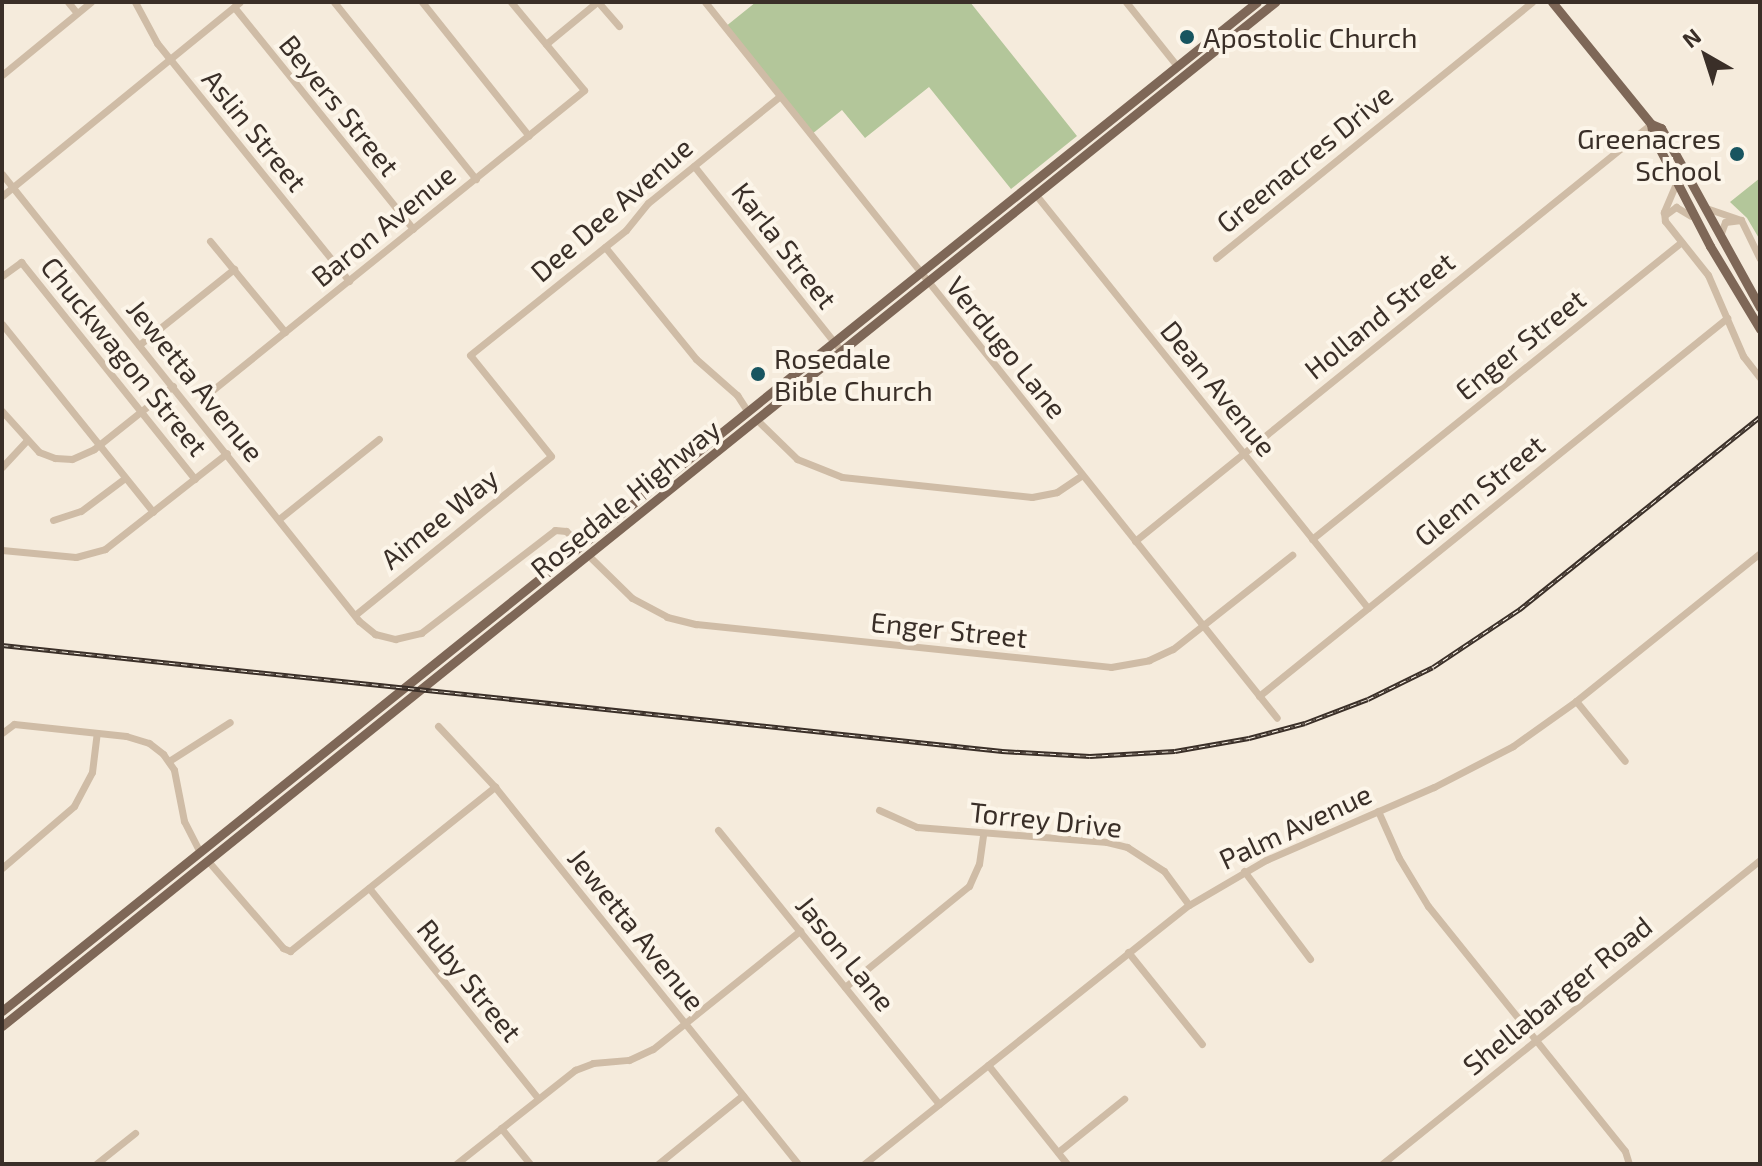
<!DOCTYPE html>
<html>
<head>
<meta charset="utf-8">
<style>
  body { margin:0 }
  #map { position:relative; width:1762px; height:1166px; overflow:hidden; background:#f5ebdc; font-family:"Exo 2",sans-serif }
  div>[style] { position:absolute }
  .green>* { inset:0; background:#b3c69a }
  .minor>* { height:7px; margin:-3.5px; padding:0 3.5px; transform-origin:3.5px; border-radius:3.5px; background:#cfbca6 }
  .major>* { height:9px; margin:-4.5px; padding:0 4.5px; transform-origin:4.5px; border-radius:4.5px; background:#7e6757 }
  .rail>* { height:5px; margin-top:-2.5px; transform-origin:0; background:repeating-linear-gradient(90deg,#fcf5e9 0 6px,#3a2f28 0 12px); box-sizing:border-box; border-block:2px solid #3a2f28 }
  .dots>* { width:22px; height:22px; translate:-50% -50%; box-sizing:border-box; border:4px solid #fcf5e9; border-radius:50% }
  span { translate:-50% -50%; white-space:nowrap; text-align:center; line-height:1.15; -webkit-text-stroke:8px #fcf5e9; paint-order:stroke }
  .poi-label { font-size:28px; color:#3a2f28 }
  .left { translate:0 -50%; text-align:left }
  .right { translate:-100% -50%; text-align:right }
  .street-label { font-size:28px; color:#3a2f28 }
  .frame { position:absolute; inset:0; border:4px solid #3a2f28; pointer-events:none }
  .north { position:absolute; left:1666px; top:16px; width:80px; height:80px; -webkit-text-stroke:6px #fcf5e9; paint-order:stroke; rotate:321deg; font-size:22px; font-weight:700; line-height:32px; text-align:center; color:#3a2f28 }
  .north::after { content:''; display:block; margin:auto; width:28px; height:36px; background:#3a2f28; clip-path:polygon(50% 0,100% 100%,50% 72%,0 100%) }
</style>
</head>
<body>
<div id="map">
  <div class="green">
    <div style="clip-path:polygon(756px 2px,970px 2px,1077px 136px,1011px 189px,929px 87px,865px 138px,842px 110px,812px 134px,725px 27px)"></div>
    <div style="clip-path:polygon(1760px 178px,1760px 240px,1747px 218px,1730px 202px)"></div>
  </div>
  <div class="minor">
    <div style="left:68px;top:2px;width:14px;rotate:51deg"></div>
    <div style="left:135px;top:2px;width:47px;rotate:61.8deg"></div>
    <div style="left:157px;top:43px;width:306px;rotate:51.1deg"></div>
    <div style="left:334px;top:2px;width:227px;rotate:51.3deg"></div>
    <div style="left:422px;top:2px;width:171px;rotate:51.4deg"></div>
    <div style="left:598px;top:2px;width:32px;rotate:49deg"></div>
    <div style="left:705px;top:2px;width:916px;rotate:51.38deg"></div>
    <div style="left:1126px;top:2px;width:82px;rotate:51.4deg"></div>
    <div style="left:234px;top:7px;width:285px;rotate:51.1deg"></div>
    <div style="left:546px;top:44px;width:66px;rotate:-39.5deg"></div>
    <div style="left:2px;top:75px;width:115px;rotate:-39.4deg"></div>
    <div style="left:694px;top:166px;width:238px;rotate:51.5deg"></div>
    <div style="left:2px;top:174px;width:572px;rotate:51.39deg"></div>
    <div style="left:359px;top:621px;width:21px;rotate:39deg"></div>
    <div style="left:375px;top:634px;width:21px;rotate:14deg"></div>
    <div style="left:395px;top:639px;width:27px;rotate:-13deg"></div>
    <div style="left:421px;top:633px;width:169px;rotate:-37.5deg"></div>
    <div style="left:555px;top:530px;width:11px;rotate:5deg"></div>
    <div style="left:566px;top:531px;width:21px;rotate:45deg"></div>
    <div style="left:1677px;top:181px;width:34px;rotate:113deg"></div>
    <div style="left:1664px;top:212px;width:9px;rotate:84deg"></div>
    <div style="left:1665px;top:221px;width:69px;rotate:51.5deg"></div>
    <div style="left:1708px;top:275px;width:88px;rotate:66.6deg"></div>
    <div style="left:1743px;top:356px;width:28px;rotate:52deg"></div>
    <div style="left:1036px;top:195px;width:530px;rotate:51.21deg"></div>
    <div style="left:2px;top:196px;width:307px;rotate:-39.2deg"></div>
    <div style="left:1706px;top:208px;width:37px;rotate:19deg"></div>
    <div style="left:1741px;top:220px;width:16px;rotate:173deg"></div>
    <div style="left:1725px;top:222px;width:12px;rotate:110deg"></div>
    <div style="left:1665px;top:215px;width:14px;rotate:-36deg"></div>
    <div style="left:1676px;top:207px;width:17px;rotate:31deg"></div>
    <div style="left:1741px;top:220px;width:43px;rotate:64deg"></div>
    <div style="left:210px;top:241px;width:118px;rotate:50.5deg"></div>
    <div style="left:605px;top:247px;width:144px;rotate:50.9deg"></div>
    <div style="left:696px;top:359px;width:55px;rotate:41.3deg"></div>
    <div style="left:737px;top:395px;width:20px;rotate:57deg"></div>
    <div style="left:1216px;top:258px;width:407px;rotate:-39deg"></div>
    <div style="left:2px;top:276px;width:24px;rotate:-36deg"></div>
    <div style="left:21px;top:262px;width:278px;rotate:51.3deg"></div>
    <div style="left:2px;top:324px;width:241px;rotate:51.2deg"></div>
    <div style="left:139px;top:345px;width:122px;rotate:-38.7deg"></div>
    <div style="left:209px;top:393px;width:482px;rotate:-38.9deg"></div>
    <div style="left:584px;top:90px;width:114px;rotate:-129.7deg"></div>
    <div style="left:2px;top:411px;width:55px;rotate:47.9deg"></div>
    <div style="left:39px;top:452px;width:17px;rotate:21deg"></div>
    <div style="left:55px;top:458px;width:17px;rotate:3deg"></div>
    <div style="left:72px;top:459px;width:24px;rotate:-24deg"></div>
    <div style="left:94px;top:449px;width:101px;rotate:-38.6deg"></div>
    <div style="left:757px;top:420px;width:56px;rotate:44.3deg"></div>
    <div style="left:797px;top:459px;width:48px;rotate:21.8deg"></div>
    <div style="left:842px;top:477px;width:191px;rotate:6deg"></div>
    <div style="left:1032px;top:497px;width:25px;rotate:-11deg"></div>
    <div style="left:1057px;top:492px;width:30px;rotate:-34deg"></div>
    <div style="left:2px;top:467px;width:35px;rotate:-47deg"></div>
    <div style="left:279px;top:519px;width:128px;rotate:-38.7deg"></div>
    <div style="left:53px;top:520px;width:29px;rotate:-18deg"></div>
    <div style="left:81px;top:511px;width:55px;rotate:-36.9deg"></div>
    <div style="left:1312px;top:539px;width:474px;rotate:-38.8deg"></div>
    <div style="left:1135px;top:541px;width:663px;rotate:-38.94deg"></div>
    <div style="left:2px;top:550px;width:74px;rotate:5.4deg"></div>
    <div style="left:76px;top:557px;width:30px;rotate:-15deg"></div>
    <div style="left:105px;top:549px;width:155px;rotate:-38.2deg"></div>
    <div style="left:589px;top:556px;width:60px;rotate:44.3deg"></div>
    <div style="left:632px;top:598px;width:40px;rotate:28deg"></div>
    <div style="left:667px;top:617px;width:30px;rotate:14deg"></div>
    <div style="left:696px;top:624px;width:417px;rotate:5.9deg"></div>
    <div style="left:1111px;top:667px;width:39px;rotate:-10deg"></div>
    <div style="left:1149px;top:660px;width:26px;rotate:-25deg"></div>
    <div style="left:1173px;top:649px;width:152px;rotate:-38.3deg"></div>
    <div style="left:355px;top:615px;width:252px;rotate:-39deg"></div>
    <div style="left:551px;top:456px;width:129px;rotate:-128.7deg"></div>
    <div style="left:470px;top:355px;width:200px;rotate:-38.7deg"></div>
    <div style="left:626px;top:230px;width:35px;rotate:-51deg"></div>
    <div style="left:648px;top:203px;width:170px;rotate:-39deg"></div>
    <div style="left:1259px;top:696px;width:602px;rotate:-38.93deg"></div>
    <div style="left:1576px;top:701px;width:77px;rotate:50.8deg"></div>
    <div style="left:438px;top:726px;width:83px;rotate:46.9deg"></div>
    <div style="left:495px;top:787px;width:484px;rotate:51.2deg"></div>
    <div style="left:2px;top:733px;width:15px;rotate:-37deg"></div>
    <div style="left:14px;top:724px;width:113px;rotate:6.1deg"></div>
    <div style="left:126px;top:736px;width:24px;rotate:17deg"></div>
    <div style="left:149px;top:743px;width:18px;rotate:38deg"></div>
    <div style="left:163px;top:754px;width:19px;rotate:55deg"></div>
    <div style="left:174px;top:770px;width:52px;rotate:78.9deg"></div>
    <div style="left:184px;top:821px;width:35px;rotate:63deg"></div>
    <div style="left:169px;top:761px;width:72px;rotate:-32.6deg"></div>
    <div style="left:879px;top:810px;width:42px;rotate:24.1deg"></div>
    <div style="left:917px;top:827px;width:191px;rotate:4.5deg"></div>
    <div style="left:1107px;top:842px;width:21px;rotate:14deg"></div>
    <div style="left:1127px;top:847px;width:44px;rotate:33deg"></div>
    <div style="left:1164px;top:871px;width:42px;rotate:53.7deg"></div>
    <div style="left:1378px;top:811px;width:51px;rotate:65.9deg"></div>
    <div style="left:1399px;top:858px;width:56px;rotate:58.9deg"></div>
    <div style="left:1428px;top:906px;width:314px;rotate:51.2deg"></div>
    <div style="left:1625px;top:1151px;width:14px;rotate:73deg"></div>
    <div style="left:718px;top:830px;width:352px;rotate:51.1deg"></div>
    <div style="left:208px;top:861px;width:115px;rotate:49.2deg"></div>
    <div style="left:283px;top:948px;width:8px;rotate:23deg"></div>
    <div style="left:290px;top:951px;width:263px;rotate:-38.7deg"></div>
    <div style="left:2px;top:868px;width:95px;rotate:-40.7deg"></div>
    <div style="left:74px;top:806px;width:38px;rotate:-62deg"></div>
    <div style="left:92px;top:772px;width:39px;rotate:-83deg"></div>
    <div style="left:1244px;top:871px;width:110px;rotate:53.1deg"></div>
    <div style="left:369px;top:888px;width:270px;rotate:51.2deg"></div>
    <div style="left:1128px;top:952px;width:118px;rotate:51.2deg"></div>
    <div style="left:845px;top:987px;width:160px;rotate:-39.2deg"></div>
    <div style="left:969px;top:886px;width:24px;rotate:-66deg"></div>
    <div style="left:979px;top:864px;width:29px;rotate:-82deg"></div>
    <div style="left:988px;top:1065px;width:127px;rotate:51.4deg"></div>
    <div style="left:501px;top:1128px;width:46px;rotate:51.1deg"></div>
    <div style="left:1058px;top:1152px;width:85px;rotate:-38.8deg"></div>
    <div style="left:96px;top:1164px;width:50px;rotate:-38.5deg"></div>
    <div style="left:456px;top:1164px;width:152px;rotate:-38.3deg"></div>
    <div style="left:575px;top:1070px;width:19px;rotate:-21deg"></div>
    <div style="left:593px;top:1063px;width:36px;rotate:-5deg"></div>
    <div style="left:629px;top:1060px;width:26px;rotate:-25deg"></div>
    <div style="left:653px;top:1049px;width:189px;rotate:-38.8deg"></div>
    <div style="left:658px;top:1164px;width:109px;rotate:-39.1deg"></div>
    <div style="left:864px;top:1164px;width:416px;rotate:-38.6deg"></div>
    <div style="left:1189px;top:905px;width:89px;rotate:-30.3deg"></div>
    <div style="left:1266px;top:860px;width:183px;rotate:-23.5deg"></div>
    <div style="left:1434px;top:787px;width:89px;rotate:-27.4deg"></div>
    <div style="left:1513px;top:746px;width:77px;rotate:-35.5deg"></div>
    <div style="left:1576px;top:701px;width:236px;rotate:-38.8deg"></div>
    <div style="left:1382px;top:1164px;width:485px;rotate:-38.8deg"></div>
  </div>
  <div class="major">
    <div style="left:1552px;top:2px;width:157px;rotate:50.9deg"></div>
    <div style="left:1651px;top:124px;width:11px;rotate:22deg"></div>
    <div style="left:1661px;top:128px;width:205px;rotate:61.1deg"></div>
    <div style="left:1651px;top:124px;width:12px;rotate:81deg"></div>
    <div style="left:1653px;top:136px;width:124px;rotate:62.6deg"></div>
    <div style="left:1710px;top:246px;width:97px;rotate:58.9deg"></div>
    <div style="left:2px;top:1011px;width:1610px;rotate:-38.8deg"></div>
    <div style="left:2px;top:1026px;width:1634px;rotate:-38.81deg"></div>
  </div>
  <div class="rail">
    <div style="left:2px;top:645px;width:1006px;rotate:6.05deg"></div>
    <div style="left:1002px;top:751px;width:88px;rotate:3.3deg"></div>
    <div style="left:1090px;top:756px;width:85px;rotate:-3.4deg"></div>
    <div style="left:1175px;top:751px;width:75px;rotate:-10deg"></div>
    <div style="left:1249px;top:738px;width:58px;rotate:-15deg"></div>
    <div style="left:1305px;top:723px;width:67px;rotate:-20.9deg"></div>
    <div style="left:1368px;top:699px;width:72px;rotate:-26.2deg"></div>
    <div style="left:1433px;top:667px;width:105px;rotate:-33.7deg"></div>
    <div style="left:1520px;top:609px;width:307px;rotate:-38.7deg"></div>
  </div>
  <div class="dots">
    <div style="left:1187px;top:37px;background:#185560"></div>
    <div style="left:1737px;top:154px;background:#185560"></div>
    <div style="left:758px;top:374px;background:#185560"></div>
  </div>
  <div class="poi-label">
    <span class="left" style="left:1203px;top:37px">Apostolic Church</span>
    <span class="right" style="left:1721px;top:154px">Greenacres<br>School</span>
    <span class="left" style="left:774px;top:374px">Rosedale<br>Bible Church</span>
  </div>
  <div class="street-label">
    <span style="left:340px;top:105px;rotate:51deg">Beyers Street</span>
    <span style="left:255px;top:130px;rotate:51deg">Aslin Street</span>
    <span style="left:1304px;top:158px;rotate:-39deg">Greenacres Drive</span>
    <span style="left:611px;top:209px;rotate:-41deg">Dee Dee Avenue</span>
    <span style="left:383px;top:225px;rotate:-39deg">Baron Avenue</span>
    <span style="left:785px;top:245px;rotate:52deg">Karla Street</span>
    <span style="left:1379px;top:315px;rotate:-39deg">Holland Street</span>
    <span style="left:1520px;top:344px;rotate:-39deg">Enger Street</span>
    <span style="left:1007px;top:347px;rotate:51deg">Verdugo Lane</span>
    <span style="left:125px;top:356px;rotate:51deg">Chuckwagon Street</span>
    <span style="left:196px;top:380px;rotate:51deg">Jewetta Avenue</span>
    <span style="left:1219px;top:388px;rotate:51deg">Dean Avenue</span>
    <span style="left:1479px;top:490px;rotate:-39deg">Glenn Street</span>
    <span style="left:625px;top:498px;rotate:-39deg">Rosedale Highway</span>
    <span style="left:439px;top:518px;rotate:-39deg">Aimee Way</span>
    <span style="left:949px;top:629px;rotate:6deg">Enger Street</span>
    <span style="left:1046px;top:819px;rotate:6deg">Torrey Drive</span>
    <span style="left:1295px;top:826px;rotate:-25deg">Palm Avenue</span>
    <span style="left:637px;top:929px;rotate:51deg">Jewetta Avenue</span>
    <span style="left:846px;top:953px;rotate:51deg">Jason Lane</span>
    <span style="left:470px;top:980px;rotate:51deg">Ruby Street</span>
    <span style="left:1557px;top:995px;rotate:-39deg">Shellabarger Road</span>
  </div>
  <div class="frame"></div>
  <div class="north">N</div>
</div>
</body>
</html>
